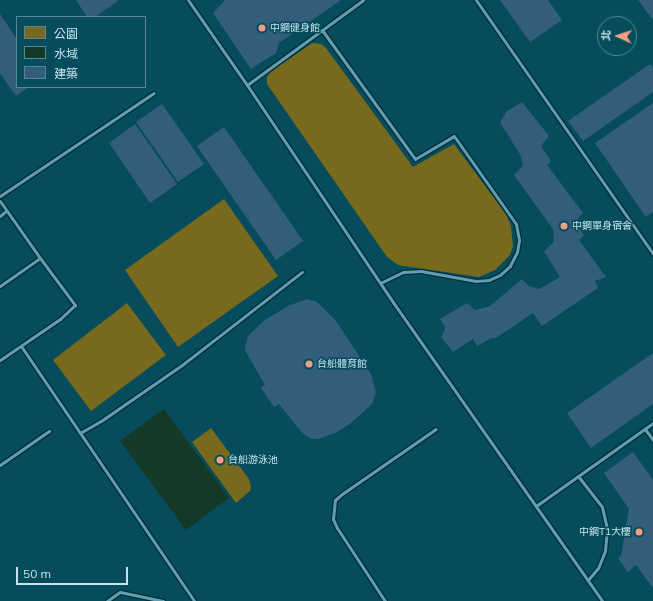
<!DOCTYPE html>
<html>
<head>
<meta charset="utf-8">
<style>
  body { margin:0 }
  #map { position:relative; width:653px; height:601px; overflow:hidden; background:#064c5c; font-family:Mulish,"Noto Sans TC",sans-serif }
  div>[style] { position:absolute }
  .green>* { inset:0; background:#776a1c }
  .water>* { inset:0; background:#123a27 }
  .building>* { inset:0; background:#335e7b }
  .roads { filter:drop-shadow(1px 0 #00303c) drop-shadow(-1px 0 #00303c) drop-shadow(0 1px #00303c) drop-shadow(0 -1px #00303c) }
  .service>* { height:3px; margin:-1.5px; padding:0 1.5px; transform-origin:1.5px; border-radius:1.5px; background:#629db0 }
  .dots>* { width:11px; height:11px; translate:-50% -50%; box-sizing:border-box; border:2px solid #064c5c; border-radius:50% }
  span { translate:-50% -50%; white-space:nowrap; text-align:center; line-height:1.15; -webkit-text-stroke:3px #064c5c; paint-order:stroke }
  .poi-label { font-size:10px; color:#c7e4ee }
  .left { translate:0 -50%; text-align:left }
  .right { translate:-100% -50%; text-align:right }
  .legend { position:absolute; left:16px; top:16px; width:130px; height:72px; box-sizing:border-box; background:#064c5c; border:1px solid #538996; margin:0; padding:5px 7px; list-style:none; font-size:12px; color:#c7e4ee }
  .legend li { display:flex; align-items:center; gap:8px; height:20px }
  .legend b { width:20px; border:1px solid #538996 }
  .north { position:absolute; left:597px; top:16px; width:40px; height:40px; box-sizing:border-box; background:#064c5c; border:1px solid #538996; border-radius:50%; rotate:273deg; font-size:11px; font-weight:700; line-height:16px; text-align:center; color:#c7e4ee }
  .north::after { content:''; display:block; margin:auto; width:14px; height:18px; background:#f39f83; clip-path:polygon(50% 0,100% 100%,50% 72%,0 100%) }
  .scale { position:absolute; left:16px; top:567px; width:112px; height:18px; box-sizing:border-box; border:2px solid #c7e4ee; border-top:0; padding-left:5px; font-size:12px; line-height:14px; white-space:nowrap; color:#c7e4ee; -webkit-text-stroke:3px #064c5c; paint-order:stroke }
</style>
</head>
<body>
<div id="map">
  <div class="green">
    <div style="clip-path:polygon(312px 43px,321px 44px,326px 48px,413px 167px,454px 144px,506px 214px,511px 226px,513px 246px,510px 255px,495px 270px,479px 277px,398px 265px,387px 257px,267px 84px,267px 77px,270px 72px)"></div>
    <div style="clip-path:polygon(224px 199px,278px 276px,178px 347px,125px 270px)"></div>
    <div style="clip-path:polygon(127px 303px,166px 355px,91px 411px,53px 360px)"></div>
    <div style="clip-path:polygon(211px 428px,249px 479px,251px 487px,250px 491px,236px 503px,192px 442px)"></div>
  </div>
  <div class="water">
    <div style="clip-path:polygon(164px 409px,229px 498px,186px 530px,120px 441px)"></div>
  </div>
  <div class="building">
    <div style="clip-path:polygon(76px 0,117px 0,118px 1px,95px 17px,87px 17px)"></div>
    <div style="clip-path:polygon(225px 0,341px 0,279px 43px,276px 53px,251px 69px,213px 13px)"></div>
    <div style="clip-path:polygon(500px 0,548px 0,562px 20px,530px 42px)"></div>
    <div style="clip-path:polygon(638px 0,653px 0,653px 20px)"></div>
    <div style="clip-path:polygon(0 14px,17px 39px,17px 87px,29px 87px,16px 96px,0 73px)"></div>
    <div style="clip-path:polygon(650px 64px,653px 68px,653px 92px,583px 141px,568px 121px)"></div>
    <div style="clip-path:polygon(522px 102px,549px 136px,541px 146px,551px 161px,547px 165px,583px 213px,575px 222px,584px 235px,579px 240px,606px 277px,595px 281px,598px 288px,542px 326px,533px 313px,496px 338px,492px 338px,477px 346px,473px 339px,453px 352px,441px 337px,445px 330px,444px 325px,440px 319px,467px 303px,475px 310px,490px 306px,522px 279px,529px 286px,539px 289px,560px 277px,544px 251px,554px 242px,553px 229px,514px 175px,523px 166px,521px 156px,500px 122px,507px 111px)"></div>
    <div style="clip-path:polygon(653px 103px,653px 212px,646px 217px,595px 143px)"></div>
    <div style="clip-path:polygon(162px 104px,204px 164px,178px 182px,136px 122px)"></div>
    <div style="clip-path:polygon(135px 124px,177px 184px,150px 203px,109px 143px)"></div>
    <div style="clip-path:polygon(224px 127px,303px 241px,276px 260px,197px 146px)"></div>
    <div style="clip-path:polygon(307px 299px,317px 302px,336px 321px,371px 374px,376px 393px,372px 404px,351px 423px,337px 432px,318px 439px,312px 439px,303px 434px,279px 404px,274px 407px,261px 388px,265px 385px,246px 352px,245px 347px,248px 336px,265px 320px,288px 306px)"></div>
    <div style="clip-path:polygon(653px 353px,653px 404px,591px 448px,567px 413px)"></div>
    <div style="clip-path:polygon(633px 452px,653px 480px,653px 588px,636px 565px,628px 572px,618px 558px,621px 556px,629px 509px,604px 473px)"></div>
  </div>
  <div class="roads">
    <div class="service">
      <div style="left:188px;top:0;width:103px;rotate:55.2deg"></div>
      <div style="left:247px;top:85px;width:265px;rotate:56.1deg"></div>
      <div style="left:395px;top:305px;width:361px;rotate:55deg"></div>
      <div style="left:476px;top:0;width:310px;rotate:55.1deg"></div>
      <div style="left:322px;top:30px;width:159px;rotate:54.2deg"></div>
      <div style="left:415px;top:159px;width:45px;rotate:-30.5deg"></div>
      <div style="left:454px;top:136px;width:108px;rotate:54.8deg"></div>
      <div style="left:516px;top:224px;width:16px;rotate:79deg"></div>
      <div style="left:519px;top:240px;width:12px;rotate:99deg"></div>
      <div style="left:517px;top:252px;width:16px;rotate:117deg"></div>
      <div style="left:510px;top:266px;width:13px;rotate:138deg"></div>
      <div style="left:500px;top:275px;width:12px;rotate:156deg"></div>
      <div style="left:489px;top:280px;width:13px;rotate:176deg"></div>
      <div style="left:476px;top:281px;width:56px;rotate:-169.7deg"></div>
      <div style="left:421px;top:271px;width:18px;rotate:177deg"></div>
      <div style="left:403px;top:272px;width:25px;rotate:154deg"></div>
      <div style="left:247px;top:85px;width:144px;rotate:-36.2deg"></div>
      <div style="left:0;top:196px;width:185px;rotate:-33.8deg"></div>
      <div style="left:0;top:201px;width:70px;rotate:54.9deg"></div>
      <div style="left:40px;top:258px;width:59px;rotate:53.3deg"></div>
      <div style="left:75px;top:305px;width:21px;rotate:137deg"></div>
      <div style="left:60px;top:319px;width:73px;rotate:145.7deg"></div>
      <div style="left:0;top:216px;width:8px;rotate:-40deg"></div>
      <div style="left:0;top:286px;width:49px;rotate:-35deg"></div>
      <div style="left:21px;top:346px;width:308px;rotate:55.8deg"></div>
      <div style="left:645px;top:429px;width:14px;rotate:54deg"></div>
      <div style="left:80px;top:433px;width:24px;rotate:-30deg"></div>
      <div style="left:101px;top:421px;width:98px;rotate:-34.7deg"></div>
      <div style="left:182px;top:365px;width:152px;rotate:-37.8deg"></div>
      <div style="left:0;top:465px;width:60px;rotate:-34.8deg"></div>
      <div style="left:578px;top:476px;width:39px;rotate:52deg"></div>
      <div style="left:602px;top:507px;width:22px;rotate:77deg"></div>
      <div style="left:607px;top:528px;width:23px;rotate:95deg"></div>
      <div style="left:605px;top:551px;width:18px;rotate:112deg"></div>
      <div style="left:598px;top:568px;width:16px;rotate:130deg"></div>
      <div style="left:536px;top:506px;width:143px;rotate:-35.4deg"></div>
      <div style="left:107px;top:601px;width:16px;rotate:-35deg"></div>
      <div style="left:120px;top:592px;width:44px;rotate:11.8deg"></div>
      <div style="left:385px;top:601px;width:87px;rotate:-123.3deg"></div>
      <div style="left:337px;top:528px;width:10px;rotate:-114deg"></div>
      <div style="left:333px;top:519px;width:19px;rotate:-84deg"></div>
      <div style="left:335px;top:500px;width:9px;rotate:-41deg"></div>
      <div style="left:342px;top:494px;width:114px;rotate:-34.7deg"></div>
    </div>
  </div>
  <div class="dots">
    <div style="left:262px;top:28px;background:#f39f83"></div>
    <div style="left:564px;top:226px;background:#f39f83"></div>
    <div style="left:309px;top:364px;background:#f39f83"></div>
    <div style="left:220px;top:460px;background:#f39f83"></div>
    <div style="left:639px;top:532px;background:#f39f83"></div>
  </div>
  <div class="poi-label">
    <span class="left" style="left:270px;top:28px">中鋼健身館</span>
    <span class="left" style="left:572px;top:226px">中鋼單身宿舍</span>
    <span class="left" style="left:317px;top:364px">台船體育館</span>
    <span class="left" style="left:228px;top:460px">台船游泳池</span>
    <span class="right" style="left:631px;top:532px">中鋼T1大樓</span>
  </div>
  <ul class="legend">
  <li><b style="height:11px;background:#776a1c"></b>公園</li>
  <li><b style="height:11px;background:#123a27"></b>水域</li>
  <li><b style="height:11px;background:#335e7b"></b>建築</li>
  </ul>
  <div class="north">北</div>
  <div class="scale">50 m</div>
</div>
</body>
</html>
